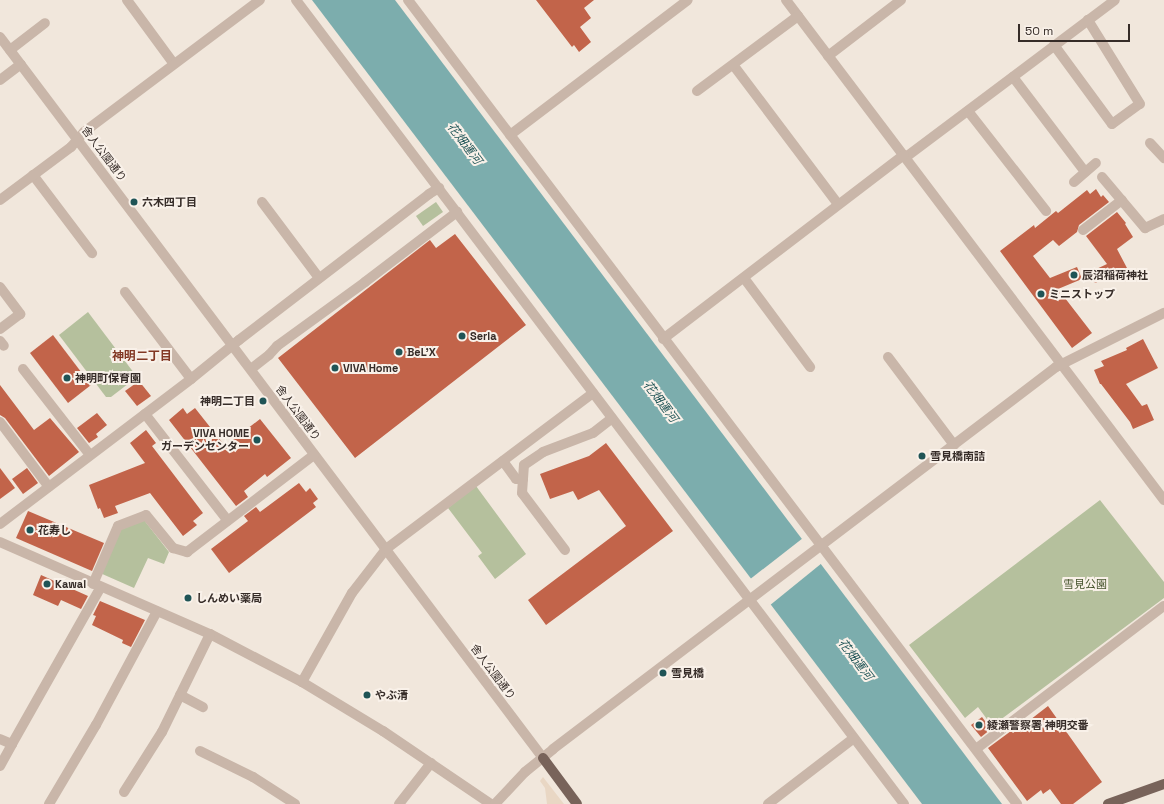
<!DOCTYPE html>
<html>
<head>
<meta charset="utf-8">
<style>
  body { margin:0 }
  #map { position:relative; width:1164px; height:804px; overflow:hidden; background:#f1e7dc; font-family:"Space Grotesk","Noto Sans JP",sans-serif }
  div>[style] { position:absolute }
  .green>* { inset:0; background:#b5c09d }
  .plaza>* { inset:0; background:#e9d7c4 }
  .water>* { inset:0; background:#7cadad }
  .pier>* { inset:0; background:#f1e7dc }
  .building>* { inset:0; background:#c2644a }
  .minor>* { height:10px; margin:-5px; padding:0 5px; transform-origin:5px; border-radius:5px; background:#c9b6a9 }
  .major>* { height:10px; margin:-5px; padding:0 5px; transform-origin:5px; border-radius:5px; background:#78635a }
  .dots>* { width:11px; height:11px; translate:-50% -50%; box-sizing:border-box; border:2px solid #f9f1e9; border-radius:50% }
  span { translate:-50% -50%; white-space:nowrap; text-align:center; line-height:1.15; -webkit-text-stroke:4px #f9f1e9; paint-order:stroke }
  .street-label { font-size:11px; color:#362c28 }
  .poi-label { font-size:11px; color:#362c28; font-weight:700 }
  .left { translate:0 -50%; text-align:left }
  .right { translate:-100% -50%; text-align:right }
  .park-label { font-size:11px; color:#46542d }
  .water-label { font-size:12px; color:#1f5456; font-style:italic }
  .neighbourhood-label { font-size:12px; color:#823824; font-weight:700 }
  .scale { position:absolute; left:1018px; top:24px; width:112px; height:18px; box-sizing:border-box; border:2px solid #362c28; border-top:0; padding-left:5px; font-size:12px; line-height:14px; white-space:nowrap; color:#362c28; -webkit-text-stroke:3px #f9f1e9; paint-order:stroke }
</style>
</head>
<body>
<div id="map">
  <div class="green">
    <div style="clip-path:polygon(436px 202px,443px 212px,423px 226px,416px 216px)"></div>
    <div style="clip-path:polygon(88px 312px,137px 377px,111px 397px,106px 397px,59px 335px)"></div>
    <div style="clip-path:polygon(476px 486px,526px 554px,495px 579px,478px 556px,482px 553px,448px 508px)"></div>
    <div style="clip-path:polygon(1100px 500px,1164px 582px,1164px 598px,992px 726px,978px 707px,965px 718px,909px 645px)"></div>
    <div style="clip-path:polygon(144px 520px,169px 552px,164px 564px,148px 558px,134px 588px,100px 573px,120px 530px)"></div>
  </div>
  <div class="plaza">
    <div style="clip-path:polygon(543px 777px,564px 804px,547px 804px,545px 788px,540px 781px)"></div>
  </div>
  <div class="water">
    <div style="clip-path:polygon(312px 0,395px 0,1002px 804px,922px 804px)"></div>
  </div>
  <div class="pier">
    <div style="clip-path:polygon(803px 538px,822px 563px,769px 606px,749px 580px)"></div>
  </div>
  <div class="building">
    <div style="clip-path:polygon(536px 0,594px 0,584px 8px,591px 18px,580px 27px,591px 42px,579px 52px,574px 45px,572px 47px)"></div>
    <div style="clip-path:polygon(1096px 189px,1101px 197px,1103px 195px,1109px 202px,1079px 225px,1077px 232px,1059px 246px,1053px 240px,1033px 256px,1050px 278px,1077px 267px,1082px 279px,1058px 289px,1092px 333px,1072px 348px,1000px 251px,1034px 225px,1035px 228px,1056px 211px,1058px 213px,1087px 190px,1090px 194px)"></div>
    <div style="clip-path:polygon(1117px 212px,1126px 223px,1125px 224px,1133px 237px,1117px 249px,1127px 268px,1095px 283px,1090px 272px,1107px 264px,1086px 236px)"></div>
    <div style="clip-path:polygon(455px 234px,526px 325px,355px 458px,278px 358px,430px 240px,436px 248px)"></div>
    <div style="clip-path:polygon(53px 335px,91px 385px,68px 403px,30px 353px)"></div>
    <div style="clip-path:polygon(1143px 339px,1158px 368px,1126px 384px,1142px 406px,1147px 404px,1154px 420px,1133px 429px,1130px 422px,1101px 384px,1100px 384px,1094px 370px,1104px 366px,1101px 361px,1127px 350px,1126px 348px)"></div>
    <div style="clip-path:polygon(139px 381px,151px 396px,137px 406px,125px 391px)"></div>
    <div style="clip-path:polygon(0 385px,34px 430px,50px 418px,79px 452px,49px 476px,5px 418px,0 415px)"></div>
    <div style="clip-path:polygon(183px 408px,187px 414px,195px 408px,225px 446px,260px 419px,291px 458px,267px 477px,265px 474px,244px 491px,248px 497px,236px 506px,169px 420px)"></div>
    <div style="clip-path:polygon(97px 413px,107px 425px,96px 434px,98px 437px,89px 443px,77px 428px)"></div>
    <div style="clip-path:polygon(146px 430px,156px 443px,152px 446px,203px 513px,193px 521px,197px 525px,183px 536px,150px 493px,115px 506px,118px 513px,104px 518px,100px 508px,98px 509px,89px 485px,145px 463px,130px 443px)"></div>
    <div style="clip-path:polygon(606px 443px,673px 531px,546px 625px,528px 600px,626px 526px,599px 490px,578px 500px,573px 491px,550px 499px,540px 474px,589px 456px)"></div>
    <div style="clip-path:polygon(0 468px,15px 488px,0 499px)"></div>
    <div style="clip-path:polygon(27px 468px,38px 483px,23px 494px,12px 479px)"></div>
    <div style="clip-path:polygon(299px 483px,306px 492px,310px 488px,318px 499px,313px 503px,316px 507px,229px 573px,211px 549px,248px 521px,244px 516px,256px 507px,260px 512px)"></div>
    <div style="clip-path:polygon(28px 511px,104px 543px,92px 571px,16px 538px)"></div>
    <div style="clip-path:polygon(41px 575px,88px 596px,81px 609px,61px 600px,58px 606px,33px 595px)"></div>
    <div style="clip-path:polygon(100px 601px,145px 620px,131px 647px,122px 643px,123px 640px,92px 625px,96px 616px,93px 615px)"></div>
    <div style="clip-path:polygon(1048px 706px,1102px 782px,1073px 804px,1061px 804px,1050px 789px,1043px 794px,1041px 790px,1027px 801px,988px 748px,1011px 731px,1013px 733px)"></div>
    <div style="clip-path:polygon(982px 717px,991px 729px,981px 737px,971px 725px)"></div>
  </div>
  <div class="minor">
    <div style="left:127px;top:0;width:79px;rotate:53.7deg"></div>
    <div style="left:296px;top:0;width:1008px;rotate:52.9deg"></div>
    <div style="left:408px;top:0;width:1009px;rotate:52.86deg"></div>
    <div style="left:786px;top:0;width:627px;rotate:52.91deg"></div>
    <div style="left:0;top:37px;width:903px;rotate:53.02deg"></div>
    <div style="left:1054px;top:45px;width:98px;rotate:53.7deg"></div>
    <div style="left:1112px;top:124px;width:34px;rotate:-36deg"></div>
    <div style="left:1140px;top:104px;width:99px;rotate:-121.8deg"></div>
    <div style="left:10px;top:50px;width:44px;rotate:-37.6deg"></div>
    <div style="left:828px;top:56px;width:92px;rotate:-37.5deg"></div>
    <div style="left:734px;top:66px;width:173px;rotate:53deg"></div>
    <div style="left:1013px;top:77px;width:119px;rotate:52.8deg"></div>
    <div style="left:0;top:80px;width:26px;rotate:-37deg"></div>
    <div style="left:697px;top:91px;width:126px;rotate:-36.6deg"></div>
    <div style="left:968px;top:111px;width:127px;rotate:52deg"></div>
    <div style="left:510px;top:135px;width:223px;rotate:-37.2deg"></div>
    <div style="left:1150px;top:143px;width:21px;rotate:47deg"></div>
    <div style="left:906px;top:157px;width:261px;rotate:-36.9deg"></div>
    <div style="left:33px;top:175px;width:98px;rotate:52.9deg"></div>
    <div style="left:1102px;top:177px;width:67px;rotate:49.9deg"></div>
    <div style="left:1145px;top:228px;width:21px;rotate:-25deg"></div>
    <div style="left:1074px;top:182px;width:29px;rotate:-41deg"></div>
    <div style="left:0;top:200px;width:89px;rotate:-36.7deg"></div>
    <div style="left:71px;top:147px;width:20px;rotate:-49deg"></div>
    <div style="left:84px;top:132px;width:220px;rotate:-36.9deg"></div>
    <div style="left:262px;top:202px;width:95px;rotate:53.1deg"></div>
    <div style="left:1083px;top:230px;width:49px;rotate:-37.6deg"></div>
    <div style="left:744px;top:278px;width:111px;rotate:53.4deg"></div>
    <div style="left:0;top:287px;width:34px;rotate:53deg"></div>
    <div style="left:20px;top:314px;width:25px;rotate:143deg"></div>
    <div style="left:125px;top:292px;width:109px;rotate:52.8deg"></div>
    <div style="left:663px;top:339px;width:303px;rotate:-37.4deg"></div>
    <div style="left:0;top:341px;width:6px;rotate:51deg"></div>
    <div style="left:888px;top:357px;width:110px;rotate:53.1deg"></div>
    <div style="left:23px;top:369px;width:109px;rotate:52.1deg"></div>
    <div style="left:251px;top:369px;width:23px;rotate:-38deg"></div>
    <div style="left:269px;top:355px;width:12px;rotate:-48deg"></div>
    <div style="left:277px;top:346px;width:109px;rotate:-36deg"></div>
    <div style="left:365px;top:282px;width:116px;rotate:-37.3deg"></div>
    <div style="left:145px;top:414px;width:135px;rotate:52.2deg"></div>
    <div style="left:0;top:422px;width:81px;rotate:53deg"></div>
    <div style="left:503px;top:461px;width:22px;rotate:54deg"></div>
    <div style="left:516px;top:479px;width:7px"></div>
    <div style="left:0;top:524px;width:240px;rotate:-37.2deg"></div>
    <div style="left:191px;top:379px;width:62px;rotate:-39.1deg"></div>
    <div style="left:239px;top:340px;width:240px;rotate:-37.5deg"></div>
    <div style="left:429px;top:194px;width:12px;rotate:-31deg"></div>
    <div style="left:0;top:542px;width:229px;rotate:23.7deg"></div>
    <div style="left:210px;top:634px;width:104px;rotate:27.6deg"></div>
    <div style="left:302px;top:682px;width:95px;rotate:31.2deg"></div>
    <div style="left:383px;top:731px;width:130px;rotate:34.1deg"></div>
    <div style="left:565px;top:550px;width:71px;rotate:-127deg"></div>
    <div style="left:522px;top:493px;width:28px;rotate:-86deg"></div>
    <div style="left:524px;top:465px;width:23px;rotate:-34deg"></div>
    <div style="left:543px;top:452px;width:53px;rotate:-20.8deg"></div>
    <div style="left:593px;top:433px;width:24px;rotate:-38deg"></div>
    <div style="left:93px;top:584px;width:63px;rotate:-66.7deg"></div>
    <div style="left:118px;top:526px;width:30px;rotate:-21deg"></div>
    <div style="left:146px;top:515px;width:43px;rotate:50.7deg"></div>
    <div style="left:173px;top:548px;width:15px;rotate:16deg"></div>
    <div style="left:187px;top:552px;width:160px;rotate:-37.4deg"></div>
    <div style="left:302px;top:682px;width:102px;rotate:-60.7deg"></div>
    <div style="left:352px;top:593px;width:56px;rotate:-52.3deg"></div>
    <div style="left:386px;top:549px;width:259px;rotate:-37deg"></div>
    <div style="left:180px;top:695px;width:26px;rotate:28deg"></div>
    <div style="left:0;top:739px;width:13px;rotate:23deg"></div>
    <div style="left:12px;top:744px;width:180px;rotate:-60.5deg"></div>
    <div style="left:976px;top:749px;width:236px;rotate:-37.3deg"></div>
    <div style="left:200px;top:751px;width:59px;rotate:26.1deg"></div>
    <div style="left:253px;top:777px;width:50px;rotate:32.7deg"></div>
    <div style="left:0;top:766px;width:25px;rotate:-61deg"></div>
    <div style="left:124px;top:792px;width:71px;rotate:-57.7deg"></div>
    <div style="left:162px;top:732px;width:109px;rotate:-63.9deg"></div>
    <div style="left:49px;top:804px;width:92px;rotate:-59.3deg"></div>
    <div style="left:96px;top:725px;width:129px;rotate:-61.8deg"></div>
    <div style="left:399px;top:804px;width:52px;rotate:-52deg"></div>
    <div style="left:495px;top:804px;width:44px;rotate:-46.8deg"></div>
    <div style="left:525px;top:772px;width:36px;rotate:-39deg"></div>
    <div style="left:553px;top:749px;width:632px;rotate:-37.21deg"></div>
    <div style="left:1056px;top:367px;width:121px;rotate:-26.6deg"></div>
    <div style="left:768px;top:804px;width:108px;rotate:-37.5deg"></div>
  </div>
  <div class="major">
    <div style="left:543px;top:758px;width:57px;rotate:53.5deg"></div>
    <div style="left:1108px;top:804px;width:59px;rotate:-19.7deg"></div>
  </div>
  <div class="dots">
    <div style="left:134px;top:202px;background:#1f5456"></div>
    <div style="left:1074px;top:275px;background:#1f5456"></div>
    <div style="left:1041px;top:294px;background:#1f5456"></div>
    <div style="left:462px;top:336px;background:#1f5456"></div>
    <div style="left:399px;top:352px;background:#1f5456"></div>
    <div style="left:335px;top:368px;background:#1f5456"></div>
    <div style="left:67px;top:378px;background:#1f5456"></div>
    <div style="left:263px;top:401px;background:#1f5456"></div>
    <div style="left:257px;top:440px;background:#1f5456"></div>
    <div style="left:922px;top:456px;background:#1f5456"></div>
    <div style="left:30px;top:530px;background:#1f5456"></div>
    <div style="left:47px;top:584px;background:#1f5456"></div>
    <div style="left:188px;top:598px;background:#1f5456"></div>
    <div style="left:663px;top:673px;background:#1f5456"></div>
    <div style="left:367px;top:695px;background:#1f5456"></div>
    <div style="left:979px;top:725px;background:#1f5456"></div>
  </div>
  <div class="street-label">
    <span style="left:104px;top:154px;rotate:53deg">舎人公園通り</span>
    <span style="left:298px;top:413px;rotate:53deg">舎人公園通り</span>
    <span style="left:493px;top:672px;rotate:53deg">舎人公園通り</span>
  </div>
  <div class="poi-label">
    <span class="left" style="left:142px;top:202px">六木四丁目</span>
    <span class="left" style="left:1082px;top:275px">辰沼稲荷神社</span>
    <span class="left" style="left:1049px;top:294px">ミニストップ</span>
    <span class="left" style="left:470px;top:336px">Seria</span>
    <span class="left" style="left:407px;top:352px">BeL'X</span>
    <span class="left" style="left:343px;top:368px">VIVA Home</span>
    <span class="left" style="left:75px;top:378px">神明町保育園</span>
    <span class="right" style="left:255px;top:401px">神明二丁目</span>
    <span class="right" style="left:249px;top:440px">VIVA HOME<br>ガーデンセンター</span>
    <span class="left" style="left:930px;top:456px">雪見橋南詰</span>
    <span class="left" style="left:38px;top:530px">花寿し</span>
    <span class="left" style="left:55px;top:584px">Kawai</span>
    <span class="left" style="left:196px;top:598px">しんめい薬局</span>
    <span class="left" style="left:671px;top:673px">雪見橋</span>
    <span class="left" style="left:375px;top:695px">やぶ清</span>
    <span class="left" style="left:987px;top:725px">綾瀬警察署 神明交番</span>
  </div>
  <div class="park-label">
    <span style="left:1085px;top:584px">雪見公園</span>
  </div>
  <div class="water-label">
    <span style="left:464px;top:144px;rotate:53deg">花畑運河</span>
    <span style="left:660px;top:402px;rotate:53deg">花畑運河</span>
    <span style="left:855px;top:660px;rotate:53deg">花畑運河</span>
  </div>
  <div class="neighbourhood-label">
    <span style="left:142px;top:357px">神明二丁目</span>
  </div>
  <div class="scale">50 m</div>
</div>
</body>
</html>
